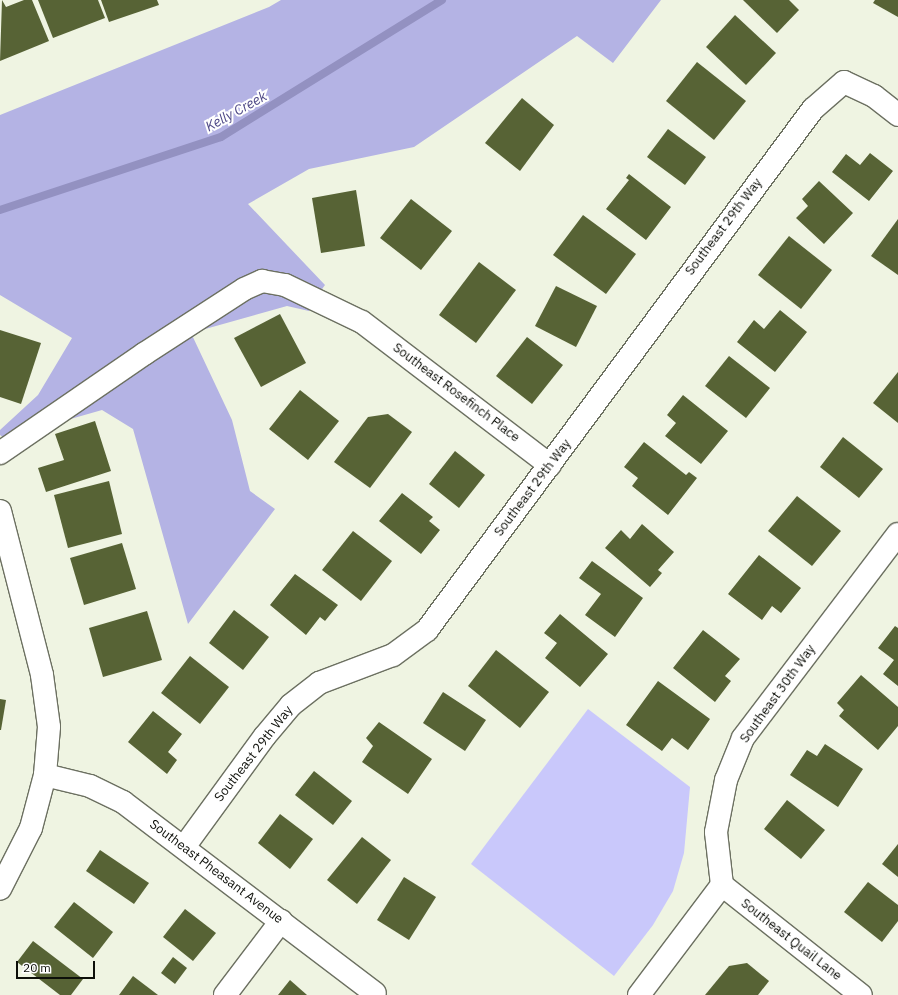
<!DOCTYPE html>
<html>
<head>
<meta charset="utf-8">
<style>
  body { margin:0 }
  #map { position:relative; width:898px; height:995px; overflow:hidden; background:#eff4e2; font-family:"IBM Plex Sans",sans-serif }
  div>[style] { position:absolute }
  .green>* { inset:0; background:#c9c8fb }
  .forest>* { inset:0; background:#b4b3e4 }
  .stream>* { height:8px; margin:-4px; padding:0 4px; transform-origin:4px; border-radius:4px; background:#9391c1 }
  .building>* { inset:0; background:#576335 }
  .roads { filter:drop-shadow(1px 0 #6c7061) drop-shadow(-1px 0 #6c7061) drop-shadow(0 1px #6c7061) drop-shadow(0 -1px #6c7061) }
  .minor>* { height:22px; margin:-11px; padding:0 11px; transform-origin:11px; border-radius:11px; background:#fff }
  span { translate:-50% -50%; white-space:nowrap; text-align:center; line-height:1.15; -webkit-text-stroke:4px #fff; paint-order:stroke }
  .street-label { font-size:13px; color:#0d0f09 }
  .water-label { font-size:14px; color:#4f4987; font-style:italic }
  .scale { position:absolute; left:16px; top:961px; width:79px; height:18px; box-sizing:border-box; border:2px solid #0d0f09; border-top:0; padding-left:5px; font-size:12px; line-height:14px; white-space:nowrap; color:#0d0f09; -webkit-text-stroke:3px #fff; paint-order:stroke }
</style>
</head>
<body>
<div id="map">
  <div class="green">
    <div style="clip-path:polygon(588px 709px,690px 787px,684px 853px,673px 891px,653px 925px,614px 976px,471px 864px)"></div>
  </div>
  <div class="forest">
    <div style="clip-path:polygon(281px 0,661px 0,613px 63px,577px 36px,414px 147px,309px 169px,248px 204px,325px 285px,312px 303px,309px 311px,287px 306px,191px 333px,232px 420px,250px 491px,275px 509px,188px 624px,133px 429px,102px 410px,4px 438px,0 435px,0 430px,38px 395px,72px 338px,0 295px,0 115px,269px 7px)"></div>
  </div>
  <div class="stream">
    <div style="left:0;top:210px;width:233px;rotate:-18.3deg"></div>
    <div style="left:221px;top:137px;width:260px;rotate:-31.8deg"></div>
  </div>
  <div class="building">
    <div style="clip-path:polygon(2px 0,6px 7px,24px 0,32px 0,49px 41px,0 61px)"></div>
    <div style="clip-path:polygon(38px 0,98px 0,105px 18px,53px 38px)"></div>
    <div style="clip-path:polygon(101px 0,157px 0,159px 5px,109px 22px)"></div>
    <div style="clip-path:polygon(743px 0,789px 0,799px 10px,777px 33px)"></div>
    <div style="clip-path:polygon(875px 0,898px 0,898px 17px,873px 3px)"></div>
    <div style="clip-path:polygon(735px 15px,776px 53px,746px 85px,706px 47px)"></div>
    <div style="clip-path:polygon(697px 62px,746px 101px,714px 140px,666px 101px)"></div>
    <div style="clip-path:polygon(522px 98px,554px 125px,520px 171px,485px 143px)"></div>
    <div style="clip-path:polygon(668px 129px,706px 157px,685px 185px,647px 157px)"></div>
    <div style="clip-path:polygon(870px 153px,893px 171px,869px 201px,832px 172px,846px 154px,860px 165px)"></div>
    <div style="clip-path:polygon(629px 174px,671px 207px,646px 240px,606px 209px,629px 180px,626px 178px)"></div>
    <div style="clip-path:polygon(819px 181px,853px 213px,824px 244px,796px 218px,808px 206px,802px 199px)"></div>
    <div style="clip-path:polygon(356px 190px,365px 246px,321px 253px,312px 198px)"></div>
    <div style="clip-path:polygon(411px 199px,452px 231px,421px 270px,380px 238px)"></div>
    <div style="clip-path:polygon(583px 215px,636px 254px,606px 294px,553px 255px)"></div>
    <div style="clip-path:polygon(898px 219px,898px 275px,871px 256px)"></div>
    <div style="clip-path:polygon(789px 236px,832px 270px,801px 309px,758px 275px)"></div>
    <div style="clip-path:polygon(479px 262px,516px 290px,476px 343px,439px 315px)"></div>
    <div style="clip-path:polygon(556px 286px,597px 306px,576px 347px,535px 326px)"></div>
    <div style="clip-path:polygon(780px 310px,807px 332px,775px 372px,737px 342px,754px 320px,764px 329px)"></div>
    <div style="clip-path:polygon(280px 314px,306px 363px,261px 387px,234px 338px)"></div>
    <div style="clip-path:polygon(0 330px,41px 343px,21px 404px,0 397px)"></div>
    <div style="clip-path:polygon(527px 337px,563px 365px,532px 404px,496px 376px)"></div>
    <div style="clip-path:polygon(729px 356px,770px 388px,746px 418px,705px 386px)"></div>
    <div style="clip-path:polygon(898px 372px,898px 423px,873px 403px)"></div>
    <div style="clip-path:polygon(300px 390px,339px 421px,308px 460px,269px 429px)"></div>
    <div style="clip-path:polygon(683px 395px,728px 431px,701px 464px,665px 436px,676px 423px,667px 415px)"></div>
    <div style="clip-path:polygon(388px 414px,412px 432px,370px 488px,334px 462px,368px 417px)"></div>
    <div style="clip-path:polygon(95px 421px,111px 471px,46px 492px,38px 468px,64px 460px,55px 434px)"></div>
    <div style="clip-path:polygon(843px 437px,883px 469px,859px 498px,820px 467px)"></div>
    <div style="clip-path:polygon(644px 442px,686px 475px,689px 472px,697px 478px,668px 515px,632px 486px,638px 478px,624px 467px)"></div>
    <div style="clip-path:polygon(455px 451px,485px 475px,459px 508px,429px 484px)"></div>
    <div style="clip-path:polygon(109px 481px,122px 534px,68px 548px,54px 495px)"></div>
    <div style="clip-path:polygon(402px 493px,433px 517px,429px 521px,440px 530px,421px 554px,379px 521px)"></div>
    <div style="clip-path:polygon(797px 496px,841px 531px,812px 566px,768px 531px)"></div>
    <div style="clip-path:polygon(642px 524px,674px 552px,658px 570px,662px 573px,650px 587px,605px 548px,621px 530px,630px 539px)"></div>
    <div style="clip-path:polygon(353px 531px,392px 561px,361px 601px,322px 570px)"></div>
    <div style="clip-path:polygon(122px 543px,136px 589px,84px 605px,70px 558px)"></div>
    <div style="clip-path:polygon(759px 555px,801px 588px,781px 613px,772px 606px,762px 620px,728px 594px)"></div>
    <div style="clip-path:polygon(592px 561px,643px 598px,615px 637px,585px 615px,601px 594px,579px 578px)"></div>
    <div style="clip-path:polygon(295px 574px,338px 605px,325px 621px,320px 617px,306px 635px,270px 605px)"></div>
    <div style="clip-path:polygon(234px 610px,269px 637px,243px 670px,209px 643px)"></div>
    <div style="clip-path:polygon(147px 611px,162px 660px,103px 677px,89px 628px)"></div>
    <div style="clip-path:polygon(560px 614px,608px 654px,580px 687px,545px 658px,557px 643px,544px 633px)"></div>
    <div style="clip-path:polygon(895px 626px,898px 628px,898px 686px,883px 674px,894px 660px,878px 648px)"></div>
    <div style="clip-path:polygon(703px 630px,740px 659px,725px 676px,731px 681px,715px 702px,673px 668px)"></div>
    <div style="clip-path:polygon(496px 650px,549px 692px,520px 728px,468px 686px)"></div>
    <div style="clip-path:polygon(190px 656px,229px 687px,200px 724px,161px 693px)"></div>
    <div style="clip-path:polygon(861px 675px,898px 707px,898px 726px,878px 750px,839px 716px,844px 710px,837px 703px)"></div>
    <div style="clip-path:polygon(658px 681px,710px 719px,688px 750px,672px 738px,662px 751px,626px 725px)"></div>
    <div style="clip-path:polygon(443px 692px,486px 720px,465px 751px,423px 723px)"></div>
    <div style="clip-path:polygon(0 699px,6px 700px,1px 730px,0 730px)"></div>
    <div style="clip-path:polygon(153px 711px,182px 734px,168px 752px,177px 760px,167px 774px,128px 742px)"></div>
    <div style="clip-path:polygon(379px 722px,432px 759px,408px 794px,362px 762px,373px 746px,366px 738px)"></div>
    <div style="clip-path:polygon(825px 744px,863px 769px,838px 807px,790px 775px,807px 750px,817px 756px)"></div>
    <div style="clip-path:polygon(314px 771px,352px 801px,333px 825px,295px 795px)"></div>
    <div style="clip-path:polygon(787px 800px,825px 830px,801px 859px,764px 829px)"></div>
    <div style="clip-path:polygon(280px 814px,313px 839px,290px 869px,258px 843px)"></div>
    <div style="clip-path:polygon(362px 837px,391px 860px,357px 904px,327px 880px)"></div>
    <div style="clip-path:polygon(898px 844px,898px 877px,882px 864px)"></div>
    <div style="clip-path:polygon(100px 850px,149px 883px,134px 904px,86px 871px)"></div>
    <div style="clip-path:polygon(404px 877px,436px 897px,409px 940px,377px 920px)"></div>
    <div style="clip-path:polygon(868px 882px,898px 905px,898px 921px,882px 942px,844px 912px)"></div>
    <div style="clip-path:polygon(74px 902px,113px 932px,93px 958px,54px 927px)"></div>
    <div style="clip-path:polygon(185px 909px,216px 933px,193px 961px,163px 937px)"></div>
    <div style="clip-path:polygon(33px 941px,83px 979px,71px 995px,60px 995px,17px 962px)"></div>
    <div style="clip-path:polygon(173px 957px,187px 968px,175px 984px,161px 973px)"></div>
    <div style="clip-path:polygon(747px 963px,769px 981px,758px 995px,705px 995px,729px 966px)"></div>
    <div style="clip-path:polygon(133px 976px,158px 995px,119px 995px)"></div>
    <div style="clip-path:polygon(290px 980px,307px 995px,278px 995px)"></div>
  </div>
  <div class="roads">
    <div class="minor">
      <div style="left:0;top:453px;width:175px;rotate:-34.5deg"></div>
      <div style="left:144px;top:354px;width:119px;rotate:-33deg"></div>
      <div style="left:244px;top:289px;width:20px;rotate:-24deg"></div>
      <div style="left:262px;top:281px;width:23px;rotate:10deg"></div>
      <div style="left:285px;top:285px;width:85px;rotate:25.7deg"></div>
      <div style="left:362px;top:322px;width:236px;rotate:37.3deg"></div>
      <div style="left:0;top:511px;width:169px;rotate:75.6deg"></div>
      <div style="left:42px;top:675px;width:52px;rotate:82.3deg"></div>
      <div style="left:49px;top:727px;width:48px;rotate:94.8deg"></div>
      <div style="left:45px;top:775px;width:55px;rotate:104.8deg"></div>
      <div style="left:31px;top:828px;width:68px;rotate:116.9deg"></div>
      <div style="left:45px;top:775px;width:46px;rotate:13.7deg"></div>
      <div style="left:90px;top:786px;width:37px;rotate:26deg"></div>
      <div style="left:123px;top:802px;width:316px;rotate:37.2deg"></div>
      <div style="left:184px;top:847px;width:137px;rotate:-53.9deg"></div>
      <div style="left:265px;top:736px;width:40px;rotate:-50deg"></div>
      <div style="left:291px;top:705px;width:36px;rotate:-38deg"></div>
      <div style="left:319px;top:683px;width:79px;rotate:-20.7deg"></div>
      <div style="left:393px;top:655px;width:42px;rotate:-36.3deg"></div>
      <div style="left:427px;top:630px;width:648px;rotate:-53.47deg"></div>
      <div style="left:813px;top:109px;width:41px;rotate:-41.1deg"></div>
      <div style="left:844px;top:82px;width:33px;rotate:25deg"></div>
      <div style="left:874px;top:96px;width:31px;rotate:38deg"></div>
      <div style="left:722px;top:885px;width:177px;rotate:38.4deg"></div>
      <div style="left:225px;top:995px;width:93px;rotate:-52.9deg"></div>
      <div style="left:639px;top:995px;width:138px;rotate:-53deg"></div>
      <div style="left:722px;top:885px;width:53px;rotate:-96.5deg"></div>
      <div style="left:716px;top:832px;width:53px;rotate:-79.1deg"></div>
      <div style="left:726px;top:780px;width:45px;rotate:-68deg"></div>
      <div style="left:743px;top:738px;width:256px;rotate:-52.8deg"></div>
    </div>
  </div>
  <div class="street-label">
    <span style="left:724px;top:227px;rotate:-53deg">Southeast 29th Way</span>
    <span style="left:456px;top:393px;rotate:37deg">Southeast Rosefinch Place</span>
    <span style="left:533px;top:488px;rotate:-53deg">Southeast 29th Way</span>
    <span style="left:778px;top:694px;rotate:-54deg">Southeast 30th Way</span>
    <span style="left:254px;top:754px;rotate:-52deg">Southeast 29th Way</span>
    <span style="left:216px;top:872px;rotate:37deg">Southeast Pheasant Avenue</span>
    <span style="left:791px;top:940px;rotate:38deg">Southeast Quail Lane</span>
  </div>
  <div class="water-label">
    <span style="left:236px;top:111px;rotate:-29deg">Kelly Creek</span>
  </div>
  <div class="scale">20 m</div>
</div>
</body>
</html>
